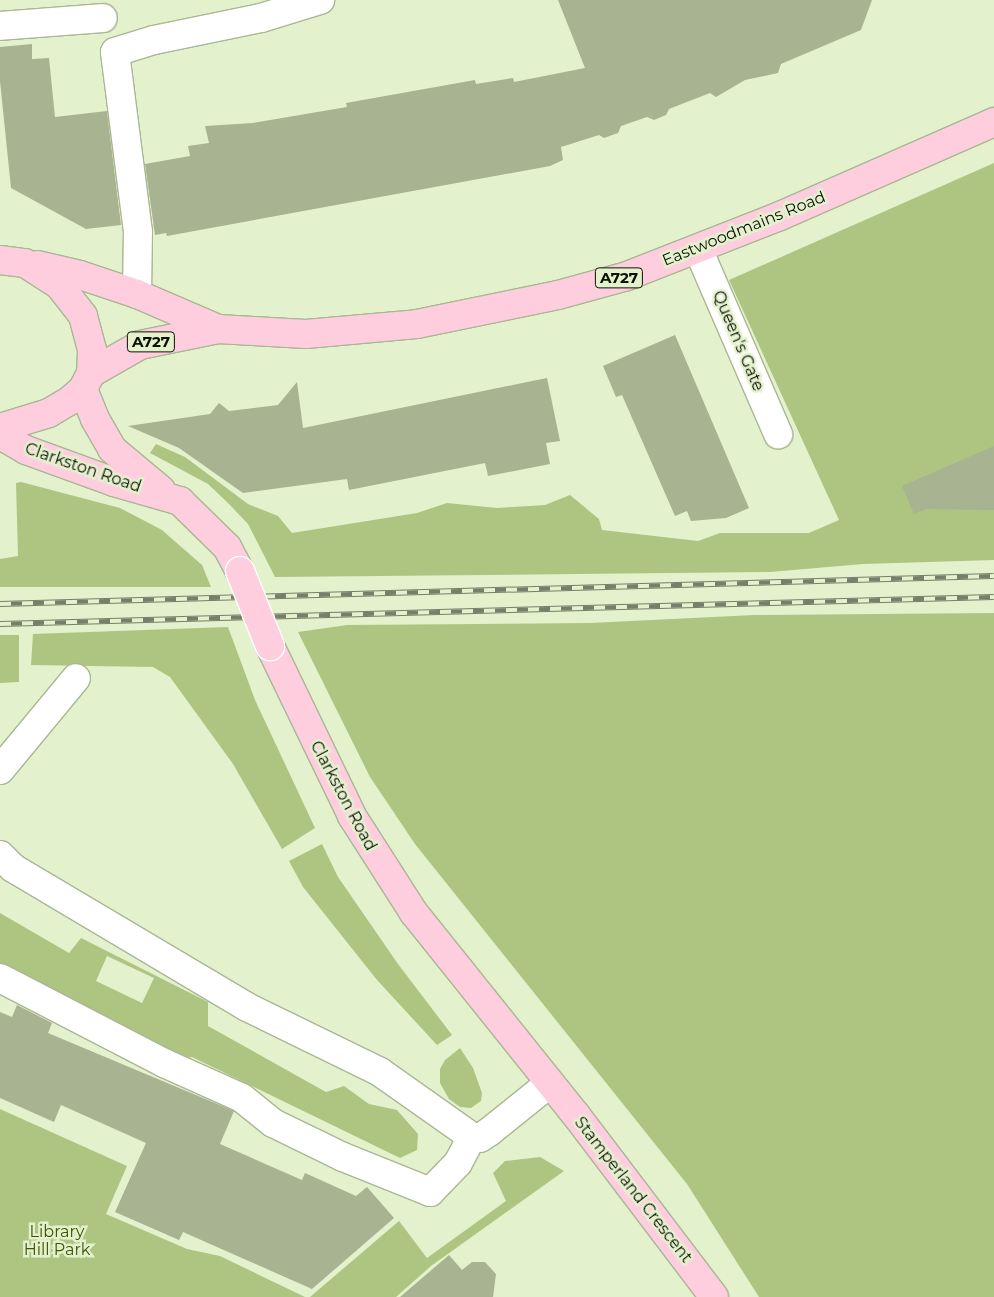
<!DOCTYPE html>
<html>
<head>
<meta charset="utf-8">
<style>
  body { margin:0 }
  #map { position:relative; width:994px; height:1297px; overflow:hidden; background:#e3f1cd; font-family:Montserrat,sans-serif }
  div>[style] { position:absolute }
  .green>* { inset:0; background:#aec582 }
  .building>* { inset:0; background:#a7b391 }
  .roads { filter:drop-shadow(1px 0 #aab694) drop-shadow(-1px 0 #aab694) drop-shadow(0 1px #aab694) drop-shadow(0 -1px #aab694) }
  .minor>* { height:28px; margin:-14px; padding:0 14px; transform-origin:14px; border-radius:14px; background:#fff }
  .major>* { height:28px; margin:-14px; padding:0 14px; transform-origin:14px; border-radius:14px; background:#fecedf }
  .rail>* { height:5.5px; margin-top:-2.75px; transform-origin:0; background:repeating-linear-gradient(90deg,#e3f1cd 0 11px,#767f68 0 22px); box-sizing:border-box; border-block:1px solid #767f68 }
  .bridges { filter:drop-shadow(1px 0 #fff) drop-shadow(-1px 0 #fff) drop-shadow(0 1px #fff) drop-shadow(0 -1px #fff) }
  .major-bridge>* { height:28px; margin:-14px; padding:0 14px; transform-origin:14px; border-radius:14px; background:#fecedf }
  span { translate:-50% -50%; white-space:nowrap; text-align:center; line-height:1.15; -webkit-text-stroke:5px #e3f1cd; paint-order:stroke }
  .shield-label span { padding:1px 4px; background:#e3f1cd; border:1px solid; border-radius:4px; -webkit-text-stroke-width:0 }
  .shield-label { font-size:15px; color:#0c1005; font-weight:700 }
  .street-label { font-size:16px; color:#0c1005 }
  .park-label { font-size:16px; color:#3f5300 }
</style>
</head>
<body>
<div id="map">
  <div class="green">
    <div style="clip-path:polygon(994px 163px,994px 560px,863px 564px,770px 572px,275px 577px,248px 524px,228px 503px,208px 484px,150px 453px,156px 444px,185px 457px,248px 504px,278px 516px,292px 533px,417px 513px,447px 503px,497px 508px,545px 505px,570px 495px,599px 519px,602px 530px,698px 541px,720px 533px,809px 533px,839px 520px,729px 280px)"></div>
    <div style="clip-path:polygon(21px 482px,120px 508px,162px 530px,202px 565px,211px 587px,0 587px,0 559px,18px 556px,16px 483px)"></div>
    <div style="clip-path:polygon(994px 613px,994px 1297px,759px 1297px,687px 1184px,415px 844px,370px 777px,298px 632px,347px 625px,590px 623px,754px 615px)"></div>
    <div style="clip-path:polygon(228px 627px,255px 700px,315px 828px,282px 849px,233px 764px,170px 677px,153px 667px,31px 665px,33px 634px)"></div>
    <div style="clip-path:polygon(0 635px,19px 635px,19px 682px,0 683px)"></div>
    <div style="clip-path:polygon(322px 844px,338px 877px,398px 964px,452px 1035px,437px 1045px,377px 980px,303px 887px,289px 861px)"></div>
    <div style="clip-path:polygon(evenodd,0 913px,69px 953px,81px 938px,208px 1002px,208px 1026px,326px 1092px,344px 1086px,369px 1104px,397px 1110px,418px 1134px,417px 1150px,400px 1158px,192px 1057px,176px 1061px,0 967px,0 913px,107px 956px,154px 978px,142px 1003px,96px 981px,107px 956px)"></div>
    <div style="clip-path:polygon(460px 1048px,473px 1068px,482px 1093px,481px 1101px,471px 1108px,460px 1107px,449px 1099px,440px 1083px,440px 1069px,445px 1060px)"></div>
    <div style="clip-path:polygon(0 1109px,127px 1166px,106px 1214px,187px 1249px,220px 1256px,305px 1297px,0 1297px)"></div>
    <div style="clip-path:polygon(540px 1157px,564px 1171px,431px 1266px,396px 1297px,310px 1297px,399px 1221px,427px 1258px,506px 1201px,493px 1173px,505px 1161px)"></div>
  </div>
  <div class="building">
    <div style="clip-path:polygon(558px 0,872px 0,861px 30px,781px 64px,778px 73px,745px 80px,716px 97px,710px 93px,669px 109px,666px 115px,654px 120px,647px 117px,621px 126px,618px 133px,604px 138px,599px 135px,561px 147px,563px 160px,550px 166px,167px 236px,166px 233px,155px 235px,145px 164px,190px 156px,188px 146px,209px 143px,205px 126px,253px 123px,347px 107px,346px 103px,475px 80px,476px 84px,513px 78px,514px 82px,585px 68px)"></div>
    <div style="clip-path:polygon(32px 44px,32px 59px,49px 58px,55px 117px,107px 111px,121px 225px,86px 229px,11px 188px,0 81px,0 47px)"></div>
    <div style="clip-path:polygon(675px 335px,749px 508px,726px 518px,691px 521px,687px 511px,675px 516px,622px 395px,616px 397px,603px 366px)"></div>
    <div style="clip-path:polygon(547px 378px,560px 441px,546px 443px,550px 464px,488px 476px,485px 463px,349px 490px,347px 479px,243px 493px,179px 448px,128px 426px,210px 414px,219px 403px,229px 411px,278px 405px,297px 382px,303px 428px)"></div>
    <div style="clip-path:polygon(994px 446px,994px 510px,926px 509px,914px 514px,902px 486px)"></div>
    <div style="clip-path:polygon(17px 1005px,52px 1023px,48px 1033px,234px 1111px,220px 1144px,302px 1180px,305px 1173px,356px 1196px,367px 1187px,394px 1218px,312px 1289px,183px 1232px,179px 1240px,115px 1212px,146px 1143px,61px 1105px,54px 1122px,0 1098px,0 1012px,12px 1017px)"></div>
    <div style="clip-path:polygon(449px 1255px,462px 1270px,472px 1262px,485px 1262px,496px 1274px,493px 1297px,400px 1297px)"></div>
  </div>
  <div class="roads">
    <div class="minor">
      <div style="left:0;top:26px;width:103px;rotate:-4.4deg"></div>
      <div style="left:698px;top:249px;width:202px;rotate:66.6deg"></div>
      <div style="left:137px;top:294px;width:62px;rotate:-89.1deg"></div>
      <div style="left:138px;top:232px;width:181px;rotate:-97.3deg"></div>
      <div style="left:115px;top:52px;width:41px;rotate:-17.1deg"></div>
      <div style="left:154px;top:40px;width:109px;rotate:-11.6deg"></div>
      <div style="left:261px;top:18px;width:62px;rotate:-17deg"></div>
      <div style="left:0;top:770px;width:119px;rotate:-50.4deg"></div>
      <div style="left:0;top:855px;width:18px;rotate:45deg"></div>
      <div style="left:13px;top:868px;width:272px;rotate:30.7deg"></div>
      <div style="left:247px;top:1007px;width:148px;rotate:26deg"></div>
      <div style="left:380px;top:1072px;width:113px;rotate:35.2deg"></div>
      <div style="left:472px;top:1137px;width:8px;rotate:7deg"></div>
      <div style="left:480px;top:1138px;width:11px;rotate:-34deg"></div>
      <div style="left:489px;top:1132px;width:78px;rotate:-38.8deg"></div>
      <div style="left:0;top:978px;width:185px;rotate:27.4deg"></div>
      <div style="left:164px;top:1063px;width:85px;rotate:24.2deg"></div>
      <div style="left:242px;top:1098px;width:40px;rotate:39deg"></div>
      <div style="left:273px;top:1123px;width:78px;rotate:25.9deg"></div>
      <div style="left:343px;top:1157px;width:94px;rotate:21.9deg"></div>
      <div style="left:430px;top:1192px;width:40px;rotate:-46deg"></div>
      <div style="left:458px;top:1163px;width:30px;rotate:-62deg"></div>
    </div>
    <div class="major">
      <div style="left:0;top:260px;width:25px;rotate:7deg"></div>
      <div style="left:25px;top:263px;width:40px;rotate:32.9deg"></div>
      <div style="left:59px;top:285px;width:39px;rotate:52deg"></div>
      <div style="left:83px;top:316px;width:35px;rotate:75deg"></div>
      <div style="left:92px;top:350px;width:23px;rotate:92deg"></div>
      <div style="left:91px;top:373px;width:18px;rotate:117deg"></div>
      <div style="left:83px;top:389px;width:18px;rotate:139deg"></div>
      <div style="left:69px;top:401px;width:23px;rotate:149deg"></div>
      <div style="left:49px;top:413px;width:51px;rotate:163deg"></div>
      <div style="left:38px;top:265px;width:43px;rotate:13.4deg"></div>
      <div style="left:80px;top:275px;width:60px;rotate:18.4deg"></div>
      <div style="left:137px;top:294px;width:88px;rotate:23.4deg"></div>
      <div style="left:91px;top:373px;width:56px;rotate:-29.7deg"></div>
      <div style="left:140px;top:345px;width:80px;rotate:-11.6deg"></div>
      <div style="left:218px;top:329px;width:88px;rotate:3.3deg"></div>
      <div style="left:306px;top:334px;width:111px;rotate:-5.1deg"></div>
      <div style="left:417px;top:324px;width:144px;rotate:-11.6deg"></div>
      <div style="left:558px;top:295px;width:72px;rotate:-15.4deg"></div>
      <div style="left:627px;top:276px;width:164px;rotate:-21.4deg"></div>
      <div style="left:780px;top:216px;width:234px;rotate:-23.7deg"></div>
      <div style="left:83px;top:389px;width:32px;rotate:68deg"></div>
      <div style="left:95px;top:419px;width:34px;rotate:60deg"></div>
      <div style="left:112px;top:449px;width:64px;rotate:39.9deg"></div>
      <div style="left:0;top:435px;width:30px;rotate:30deg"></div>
      <div style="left:26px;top:450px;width:94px;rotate:20deg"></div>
      <div style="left:114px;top:482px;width:69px;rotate:16.1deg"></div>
      <div style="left:180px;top:501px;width:66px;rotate:44.4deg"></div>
      <div style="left:227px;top:547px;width:27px;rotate:62deg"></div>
      <div style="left:270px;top:646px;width:189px;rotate:64.2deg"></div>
      <div style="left:352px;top:816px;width:115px;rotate:57.4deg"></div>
      <div style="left:414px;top:913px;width:259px;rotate:51.3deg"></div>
      <div style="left:576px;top:1115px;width:228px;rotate:52.8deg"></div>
    </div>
  </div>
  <div class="rail">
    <div style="left:0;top:604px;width:994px;rotate:-1.61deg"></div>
    <div style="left:0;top:624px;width:994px;rotate:-1.56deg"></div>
  </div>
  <div class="bridges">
    <div class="major-bridge">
      <div style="left:240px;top:571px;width:81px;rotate:68.2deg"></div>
    </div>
  </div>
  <div class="shield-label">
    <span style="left:619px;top:278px">A727</span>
    <span style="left:151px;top:342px">A727</span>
  </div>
  <div class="street-label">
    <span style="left:744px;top:229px;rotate:-22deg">Eastwoodmains Road</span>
    <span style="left:738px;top:341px;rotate:67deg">Queen's Gate</span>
    <span style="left:83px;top:468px;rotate:19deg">Clarkston Road</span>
    <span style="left:343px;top:796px;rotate:62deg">Clarkston Road</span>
    <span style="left:633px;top:1190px;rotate:52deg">Stamperland Crescent</span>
  </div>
  <div class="park-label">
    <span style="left:57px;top:1241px">Library<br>Hill Park</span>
  </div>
</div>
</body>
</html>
